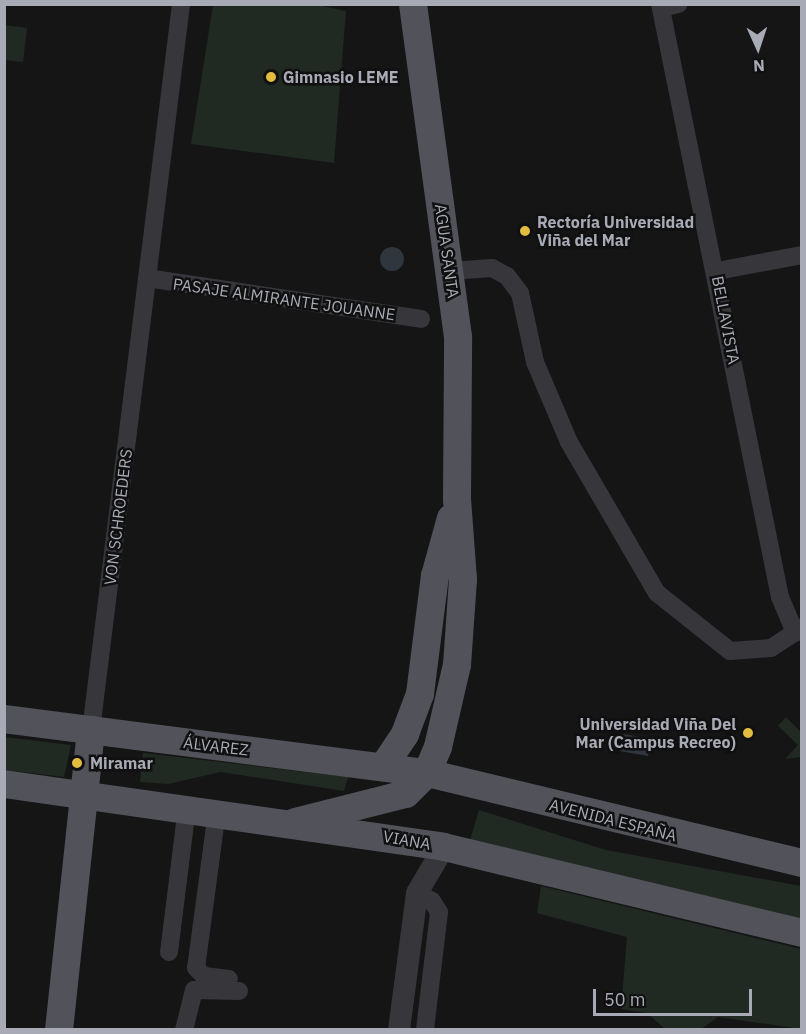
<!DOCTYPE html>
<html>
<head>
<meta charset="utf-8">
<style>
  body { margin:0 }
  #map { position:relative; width:806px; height:1034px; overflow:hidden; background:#151516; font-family:"IBM Plex Sans",sans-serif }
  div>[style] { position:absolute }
  .green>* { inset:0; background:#212923 }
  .water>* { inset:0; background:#2f363e }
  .round { border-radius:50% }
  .minor>* { height:18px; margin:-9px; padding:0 9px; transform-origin:9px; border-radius:9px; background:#36363b }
  .tertiary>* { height:22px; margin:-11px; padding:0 11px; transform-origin:11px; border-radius:11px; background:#36363b }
  .primary>* { height:28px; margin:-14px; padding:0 14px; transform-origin:14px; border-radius:14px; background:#52535a }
  .dots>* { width:16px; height:16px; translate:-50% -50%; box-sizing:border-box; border:3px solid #101011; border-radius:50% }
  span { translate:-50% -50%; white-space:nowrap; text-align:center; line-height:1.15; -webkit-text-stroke:5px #101011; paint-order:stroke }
  .poi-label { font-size:16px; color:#a8aab5; font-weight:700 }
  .left { translate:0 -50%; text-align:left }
  .right { translate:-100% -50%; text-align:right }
  .street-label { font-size:16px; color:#a8aab5 }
  .frame { position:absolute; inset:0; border:6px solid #a8aab5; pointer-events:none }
  .north { position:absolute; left:728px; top:18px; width:60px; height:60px; -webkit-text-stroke:4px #101011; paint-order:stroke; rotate:177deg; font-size:16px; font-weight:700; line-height:24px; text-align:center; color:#a8aab5 }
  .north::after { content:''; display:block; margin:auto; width:21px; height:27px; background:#a8aab5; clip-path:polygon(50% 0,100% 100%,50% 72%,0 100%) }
  .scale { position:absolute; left:593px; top:989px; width:159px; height:27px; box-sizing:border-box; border:3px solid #a8aab5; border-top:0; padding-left:8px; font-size:18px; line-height:21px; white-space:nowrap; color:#a8aab5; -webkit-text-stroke:4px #101011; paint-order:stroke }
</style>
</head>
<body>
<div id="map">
  <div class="green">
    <div style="clip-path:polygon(313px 4px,346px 11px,334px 163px,191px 144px,213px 5px)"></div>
    <div style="clip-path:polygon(5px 25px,27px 28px,23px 62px,5px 60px)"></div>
    <div style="clip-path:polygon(786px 717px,801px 732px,801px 757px,785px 759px,798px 745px,778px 726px)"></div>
    <div style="clip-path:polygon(5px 737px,71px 745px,64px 777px,5px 770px)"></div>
    <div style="clip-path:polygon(143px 753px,348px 777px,344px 791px,221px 772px,168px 784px,140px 782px)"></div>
    <div style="clip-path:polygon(479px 810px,606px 850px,801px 886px,801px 921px,470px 840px)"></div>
    <div style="clip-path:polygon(541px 886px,801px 949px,801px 1029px,718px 1017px,701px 1029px,665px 1029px,647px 1013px,621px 1009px,627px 937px,537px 913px)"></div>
  </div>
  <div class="water">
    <div class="round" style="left:380px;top:247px;width:24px;height:24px"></div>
    <div style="clip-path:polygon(623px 734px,651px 739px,648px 756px,620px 751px)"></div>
  </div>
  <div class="minor">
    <div style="left:660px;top:4px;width:605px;rotate:78.56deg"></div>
    <div style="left:780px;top:597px;width:39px;rotate:67deg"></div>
    <div style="left:661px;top:8px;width:18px;rotate:-13deg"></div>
    <div style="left:450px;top:271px;width:42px;rotate:-4.1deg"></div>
    <div style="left:492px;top:268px;width:17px;rotate:28deg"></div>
    <div style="left:507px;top:276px;width:21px;rotate:53deg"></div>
    <div style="left:520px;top:293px;width:71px;rotate:77.7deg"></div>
    <div style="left:535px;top:362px;width:87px;rotate:67deg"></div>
    <div style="left:569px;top:442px;width:175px;rotate:59.8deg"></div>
    <div style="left:657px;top:593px;width:93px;rotate:38.5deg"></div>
    <div style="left:730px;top:651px;width:41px;rotate:-4.2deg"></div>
    <div style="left:771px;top:648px;width:37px;rotate:-33deg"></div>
    <div style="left:717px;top:271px;width:86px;rotate:-10.7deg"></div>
    <div style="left:147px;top:278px;width:277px;rotate:8.5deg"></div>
    <div style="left:91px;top:730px;width:732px;rotate:-82.93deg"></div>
    <div style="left:217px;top:811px;width:158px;rotate:97.6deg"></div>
    <div style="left:196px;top:968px;width:11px;rotate:45deg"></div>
    <div style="left:204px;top:976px;width:25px;rotate:7deg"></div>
    <div style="left:417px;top:893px;width:17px;rotate:28deg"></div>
    <div style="left:432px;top:901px;width:13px;rotate:58deg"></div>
    <div style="left:439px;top:912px;width:119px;rotate:96.8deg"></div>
    <div style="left:169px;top:952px;width:146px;rotate:-82.9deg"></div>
    <div style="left:184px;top:1030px;width:41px;rotate:-76deg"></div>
    <div style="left:194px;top:990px;width:45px;rotate:1.3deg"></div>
  </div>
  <div class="tertiary">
    <div style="left:399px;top:1030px;width:138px;rotate:-82.5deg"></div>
    <div style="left:417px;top:893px;width:53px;rotate:-59.6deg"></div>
  </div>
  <div class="primary">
    <div style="left:4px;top:719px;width:426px;rotate:7.3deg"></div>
    <div style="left:427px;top:773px;width:386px;rotate:13.5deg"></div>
    <div style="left:383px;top:767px;width:40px;rotate:-56deg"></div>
    <div style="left:405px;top:734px;width:43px;rotate:-69.4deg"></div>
    <div style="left:420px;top:694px;width:119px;rotate:-82.8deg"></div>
    <div style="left:435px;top:576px;width:60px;rotate:-74.6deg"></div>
    <div style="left:4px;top:784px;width:444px;rotate:8.1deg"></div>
    <div style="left:444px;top:847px;width:368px;rotate:13.5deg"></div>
    <div style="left:295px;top:822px;width:114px;rotate:-14.2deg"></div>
    <div style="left:406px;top:794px;width:30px;rotate:-45deg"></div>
    <div style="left:427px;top:773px;width:28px;rotate:-67deg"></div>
    <div style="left:438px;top:747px;width:84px;rotate:-77deg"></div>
    <div style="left:457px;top:665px;width:86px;rotate:-86deg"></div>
    <div style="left:463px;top:579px;width:80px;rotate:-94.3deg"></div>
    <div style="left:457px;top:499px;width:162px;rotate:-89.6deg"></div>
    <div style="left:458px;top:337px;width:336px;rotate:-97.7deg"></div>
    <div style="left:59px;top:1030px;width:302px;rotate:-83.9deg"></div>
  </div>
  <div class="dots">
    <div style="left:271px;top:77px;background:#e2bc41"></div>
    <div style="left:525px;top:231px;background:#e2bc41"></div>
    <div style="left:748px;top:733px;background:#e2bc41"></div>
    <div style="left:77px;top:763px;background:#e2bc41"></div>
  </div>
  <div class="poi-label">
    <span class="left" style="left:283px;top:77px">Gimnasio LEME</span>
    <span class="left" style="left:537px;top:231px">Rectoría Universidad<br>Viña del Mar</span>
    <span class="right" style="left:736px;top:733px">Universidad Viña Del<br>Mar (Campus Recreo)</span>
    <span class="left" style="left:90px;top:763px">Miramar</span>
  </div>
  <div class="street-label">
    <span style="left:447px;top:251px;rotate:82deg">AGUA SANTA</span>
    <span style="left:284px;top:299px;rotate:8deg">PASAJE ALMIRANTE JOUANNE</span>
    <span style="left:726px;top:320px;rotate:79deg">BELLAVISTA</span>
    <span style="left:118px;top:517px;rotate:-83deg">VON SCHROEDERS</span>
    <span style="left:216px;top:746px;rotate:7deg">ÁLVAREZ</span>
    <span style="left:613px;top:820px;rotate:14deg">AVENIDA ESPAÑA</span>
    <span style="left:407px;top:840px;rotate:10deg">VIANA</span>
  </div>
  <div class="frame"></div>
  <div class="north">N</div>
  <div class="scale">50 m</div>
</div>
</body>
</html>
